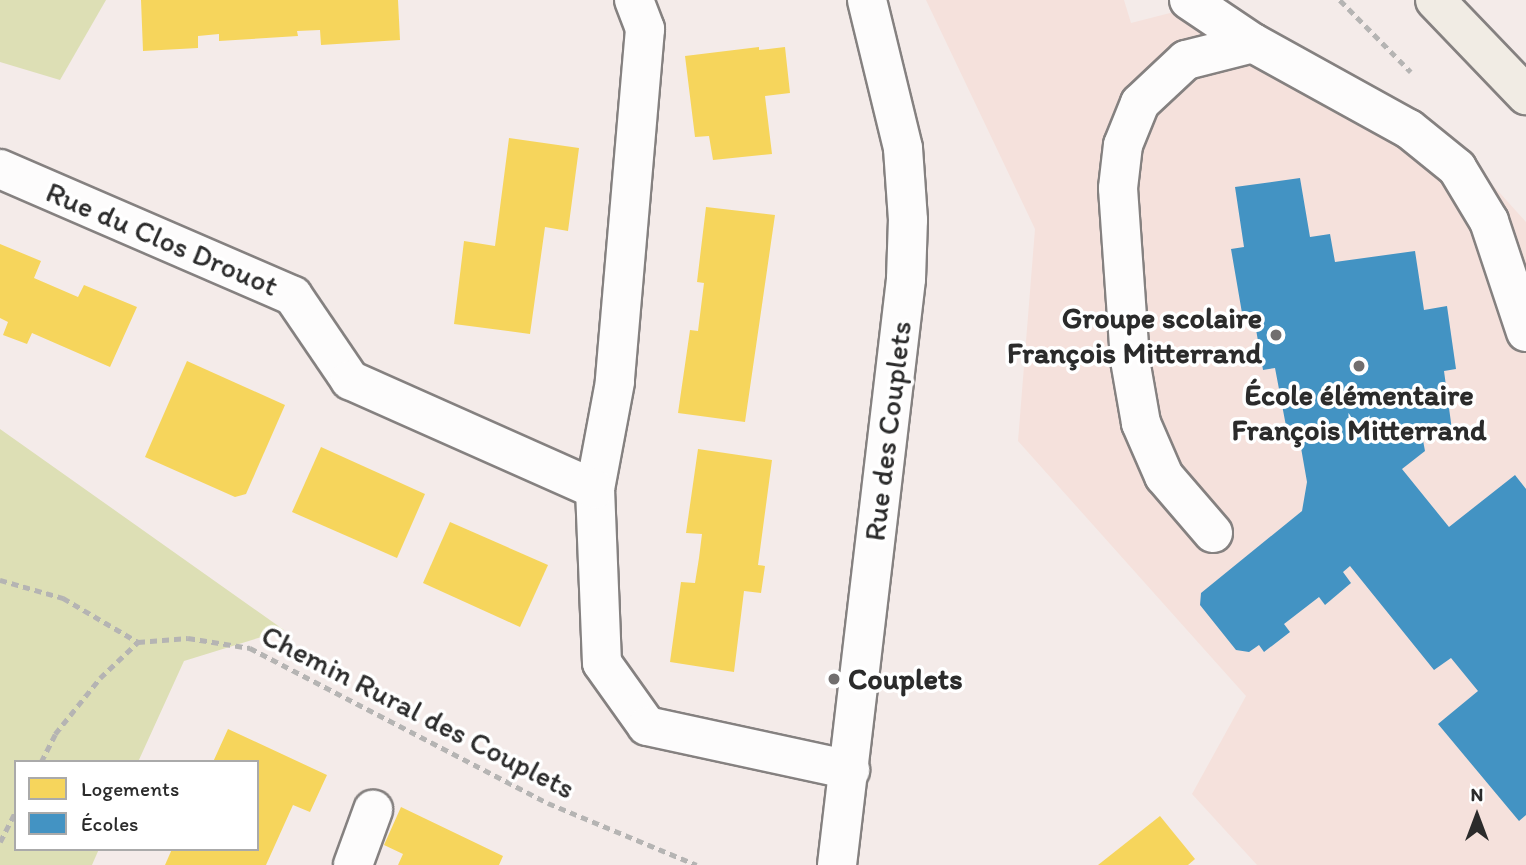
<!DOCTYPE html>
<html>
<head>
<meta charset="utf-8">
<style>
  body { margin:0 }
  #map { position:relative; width:1526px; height:865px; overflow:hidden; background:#f4ebe9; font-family:Itim,sans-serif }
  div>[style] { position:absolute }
  .built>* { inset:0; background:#f5e1dc }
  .green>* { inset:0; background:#dddfb5 }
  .homes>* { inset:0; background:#f6d55c }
  .schools>* { inset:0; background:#4393c3 }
  .path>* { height:4.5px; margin-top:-2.25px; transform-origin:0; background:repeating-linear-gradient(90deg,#b5b4b3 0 7px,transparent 0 12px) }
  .roads { filter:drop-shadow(2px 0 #858180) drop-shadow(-2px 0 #858180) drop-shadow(0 2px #858180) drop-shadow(0 -2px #858180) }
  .minor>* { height:38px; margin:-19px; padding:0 19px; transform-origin:19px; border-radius:19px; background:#fdfcfc }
  .major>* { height:38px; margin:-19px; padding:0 19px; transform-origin:19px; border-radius:19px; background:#f1ece4 }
  .dots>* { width:19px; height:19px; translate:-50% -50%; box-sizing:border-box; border:4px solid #fff; border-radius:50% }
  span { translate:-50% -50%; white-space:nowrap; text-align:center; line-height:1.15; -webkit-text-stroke:7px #fff; paint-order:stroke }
  .street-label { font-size:30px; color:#2b2b2b }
  .poi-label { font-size:30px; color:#2b2b2b; font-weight:700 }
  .right { translate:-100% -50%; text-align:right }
  .left { translate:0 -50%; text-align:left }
  .legend { position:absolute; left:14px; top:760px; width:245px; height:91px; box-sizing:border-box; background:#fff; border:2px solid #aaa; margin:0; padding:9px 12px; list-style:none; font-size:21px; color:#2b2b2b }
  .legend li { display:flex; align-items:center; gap:14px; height:35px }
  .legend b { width:35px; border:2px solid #aaa }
  .north { position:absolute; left:1442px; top:781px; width:70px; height:70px; -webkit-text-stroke:5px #fff; paint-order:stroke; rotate:0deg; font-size:19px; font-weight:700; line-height:28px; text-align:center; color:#2b2b2b }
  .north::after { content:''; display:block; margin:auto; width:24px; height:32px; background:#2b2b2b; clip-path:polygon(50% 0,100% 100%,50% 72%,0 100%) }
</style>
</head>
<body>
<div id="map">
  <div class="built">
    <div style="clip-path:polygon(926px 0,1124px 0,1131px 23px,1174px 12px,1182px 0,1221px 0,1452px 140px,1526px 222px,1526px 865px,1257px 865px,1192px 794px,1246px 696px,1018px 441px,1035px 229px)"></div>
  </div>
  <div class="green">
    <div style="clip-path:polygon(0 0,106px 0,60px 80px,0 62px)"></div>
    <div style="clip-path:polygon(0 429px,284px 630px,184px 661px,138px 762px,16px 762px,16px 849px,99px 849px,92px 865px,0 865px)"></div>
  </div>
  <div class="homes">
    <div style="clip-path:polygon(141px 0,398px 0,400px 40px,321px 45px,320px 30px,297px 31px,298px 36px,219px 41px,219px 34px,198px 36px,198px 48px,143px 51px)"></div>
    <div style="clip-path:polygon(759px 47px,759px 50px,785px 47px,790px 93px,765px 96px,772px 154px,713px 160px,709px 136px,695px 137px,685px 56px)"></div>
    <div style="clip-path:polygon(509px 138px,579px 148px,568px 231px,545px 227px,530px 334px,454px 324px,464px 241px,495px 246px)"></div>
    <div style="clip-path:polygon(706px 207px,775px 215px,745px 422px,678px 413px,690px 330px,698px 331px,704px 283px,697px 282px)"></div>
    <div style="clip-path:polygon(0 244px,41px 261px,34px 278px,78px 297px,84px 285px,137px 307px,110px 367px,32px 333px,27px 344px,3px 335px,8px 322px,0 318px)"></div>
    <div style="clip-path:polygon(187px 361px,285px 405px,246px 494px,235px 497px,145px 457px)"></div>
    <div style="clip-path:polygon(321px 447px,425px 494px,397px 558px,292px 512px)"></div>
    <div style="clip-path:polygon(698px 449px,772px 460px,758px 565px,765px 566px,761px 593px,744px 591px,734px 672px,670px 662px,681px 582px,695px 583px,699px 558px,702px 534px,686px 533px)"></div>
    <div style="clip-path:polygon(450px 522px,548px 565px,520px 627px,423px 583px)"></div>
    <div style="clip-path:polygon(228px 729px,327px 775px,310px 812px,293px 805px,266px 865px,165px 865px,172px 849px,257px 849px,257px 762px,213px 762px)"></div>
    <div style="clip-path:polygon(401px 807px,503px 856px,499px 865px,398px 865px,403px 854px,384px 845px)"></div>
    <div style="clip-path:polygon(1160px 816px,1195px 859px,1188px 865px,1098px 865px)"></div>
  </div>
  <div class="schools">
    <div style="clip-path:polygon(1300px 178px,1310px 237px,1330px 234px,1335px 262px,1415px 251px,1424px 310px,1447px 306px,1456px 369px,1444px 371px,1452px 430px,1422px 435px,1425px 451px,1402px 469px,1449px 527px,1515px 475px,1526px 489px,1526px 815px,1519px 821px,1438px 724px,1478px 691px,1451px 658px,1434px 670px,1350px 566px,1343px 572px,1351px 583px,1325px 605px,1319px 597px,1284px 624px,1290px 632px,1264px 652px,1259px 645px,1249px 652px,1236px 650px,1200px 605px,1201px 593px,1302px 511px,1307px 482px,1297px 425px,1286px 426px,1275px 368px,1263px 370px,1253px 312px,1242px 313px,1231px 249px,1244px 247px,1235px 187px)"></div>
  </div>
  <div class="path">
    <div style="left:1340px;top:0;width:101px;rotate:45.4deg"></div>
    <div style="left:0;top:580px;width:66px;rotate:15.9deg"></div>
    <div style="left:63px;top:598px;width:87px;rotate:30.4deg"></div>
    <div style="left:138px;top:642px;width:50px;rotate:-4.6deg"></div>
    <div style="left:188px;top:638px;width:63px;rotate:9.2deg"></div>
    <div style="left:250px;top:648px;width:336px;rotate:27.5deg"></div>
    <div style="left:548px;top:803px;width:161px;rotate:22.6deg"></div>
    <div style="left:41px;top:762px;width:31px;rotate:-63deg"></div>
    <div style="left:55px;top:734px;width:72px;rotate:-51.2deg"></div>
    <div style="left:100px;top:678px;width:52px;rotate:-43.5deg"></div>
    <div style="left:0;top:842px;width:35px;rotate:-63deg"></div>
  </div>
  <div class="roads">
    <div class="minor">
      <div style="left:634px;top:0;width:31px;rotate:69deg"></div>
      <div style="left:645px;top:29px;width:354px;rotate:94.9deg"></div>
      <div style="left:615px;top:382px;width:109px;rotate:100.6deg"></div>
      <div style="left:595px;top:489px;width:174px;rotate:87.7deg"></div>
      <div style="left:602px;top:663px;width:77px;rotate:54.5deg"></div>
      <div style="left:647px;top:726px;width:208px;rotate:12.2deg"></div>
      <div style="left:1189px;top:0;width:77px;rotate:33.9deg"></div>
      <div style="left:1253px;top:43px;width:178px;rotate:28.9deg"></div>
      <div style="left:1409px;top:129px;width:62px;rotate:39.1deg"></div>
      <div style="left:1457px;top:168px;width:62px;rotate:58.9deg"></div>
      <div style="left:1489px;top:221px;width:117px;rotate:71.6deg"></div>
      <div style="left:0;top:169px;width:319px;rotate:23.4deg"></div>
      <div style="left:293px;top:296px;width:102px;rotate:55.8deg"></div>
      <div style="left:350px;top:380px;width:268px;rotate:24deg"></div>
      <div style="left:1213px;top:533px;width:75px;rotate:-130.7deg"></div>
      <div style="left:1164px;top:476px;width:58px;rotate:-113.5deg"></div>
      <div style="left:1141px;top:423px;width:64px;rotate:-99.9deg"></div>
      <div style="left:1130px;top:360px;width:172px;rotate:-94deg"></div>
      <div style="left:1118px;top:188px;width:43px;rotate:-83.4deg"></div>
      <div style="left:1123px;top:145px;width:45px;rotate:-68deg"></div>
      <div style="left:1140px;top:103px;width:63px;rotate:-43.1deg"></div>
      <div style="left:1186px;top:60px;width:69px;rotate:-14.2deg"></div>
      <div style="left:353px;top:865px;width:59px;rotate:-70deg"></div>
      <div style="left:837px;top:865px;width:590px;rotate:-83.28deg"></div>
      <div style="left:906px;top:279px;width:59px;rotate:-88.1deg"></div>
      <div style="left:908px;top:220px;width:72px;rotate:-94deg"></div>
      <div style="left:903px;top:148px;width:152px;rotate:-103.7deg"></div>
    </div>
    <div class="major">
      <div style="left:1435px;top:0;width:132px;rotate:46.2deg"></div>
    </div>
  </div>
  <div class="dots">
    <div style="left:1276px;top:335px;background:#716e6e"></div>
    <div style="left:1359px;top:366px;background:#716e6e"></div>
    <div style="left:834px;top:679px;background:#716e6e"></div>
  </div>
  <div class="street-label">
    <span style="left:162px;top:239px;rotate:23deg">Rue du Clos Drouot</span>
    <span style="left:888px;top:431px;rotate:-83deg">Rue des Couplets</span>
    <span style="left:418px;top:712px;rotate:27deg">Chemin Rural des Couplets</span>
  </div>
  <div class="poi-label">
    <span class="right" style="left:1262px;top:335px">Groupe scolaire<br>François Mitterrand</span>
    <span style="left:1359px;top:412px">École élémentaire<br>François Mitterrand</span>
    <span class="left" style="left:848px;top:679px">Couplets</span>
  </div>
  <ul class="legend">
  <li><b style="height:19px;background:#f6d55c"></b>Logements</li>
  <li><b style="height:19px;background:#4393c3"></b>Écoles</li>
  </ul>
  <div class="north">N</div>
</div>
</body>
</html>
